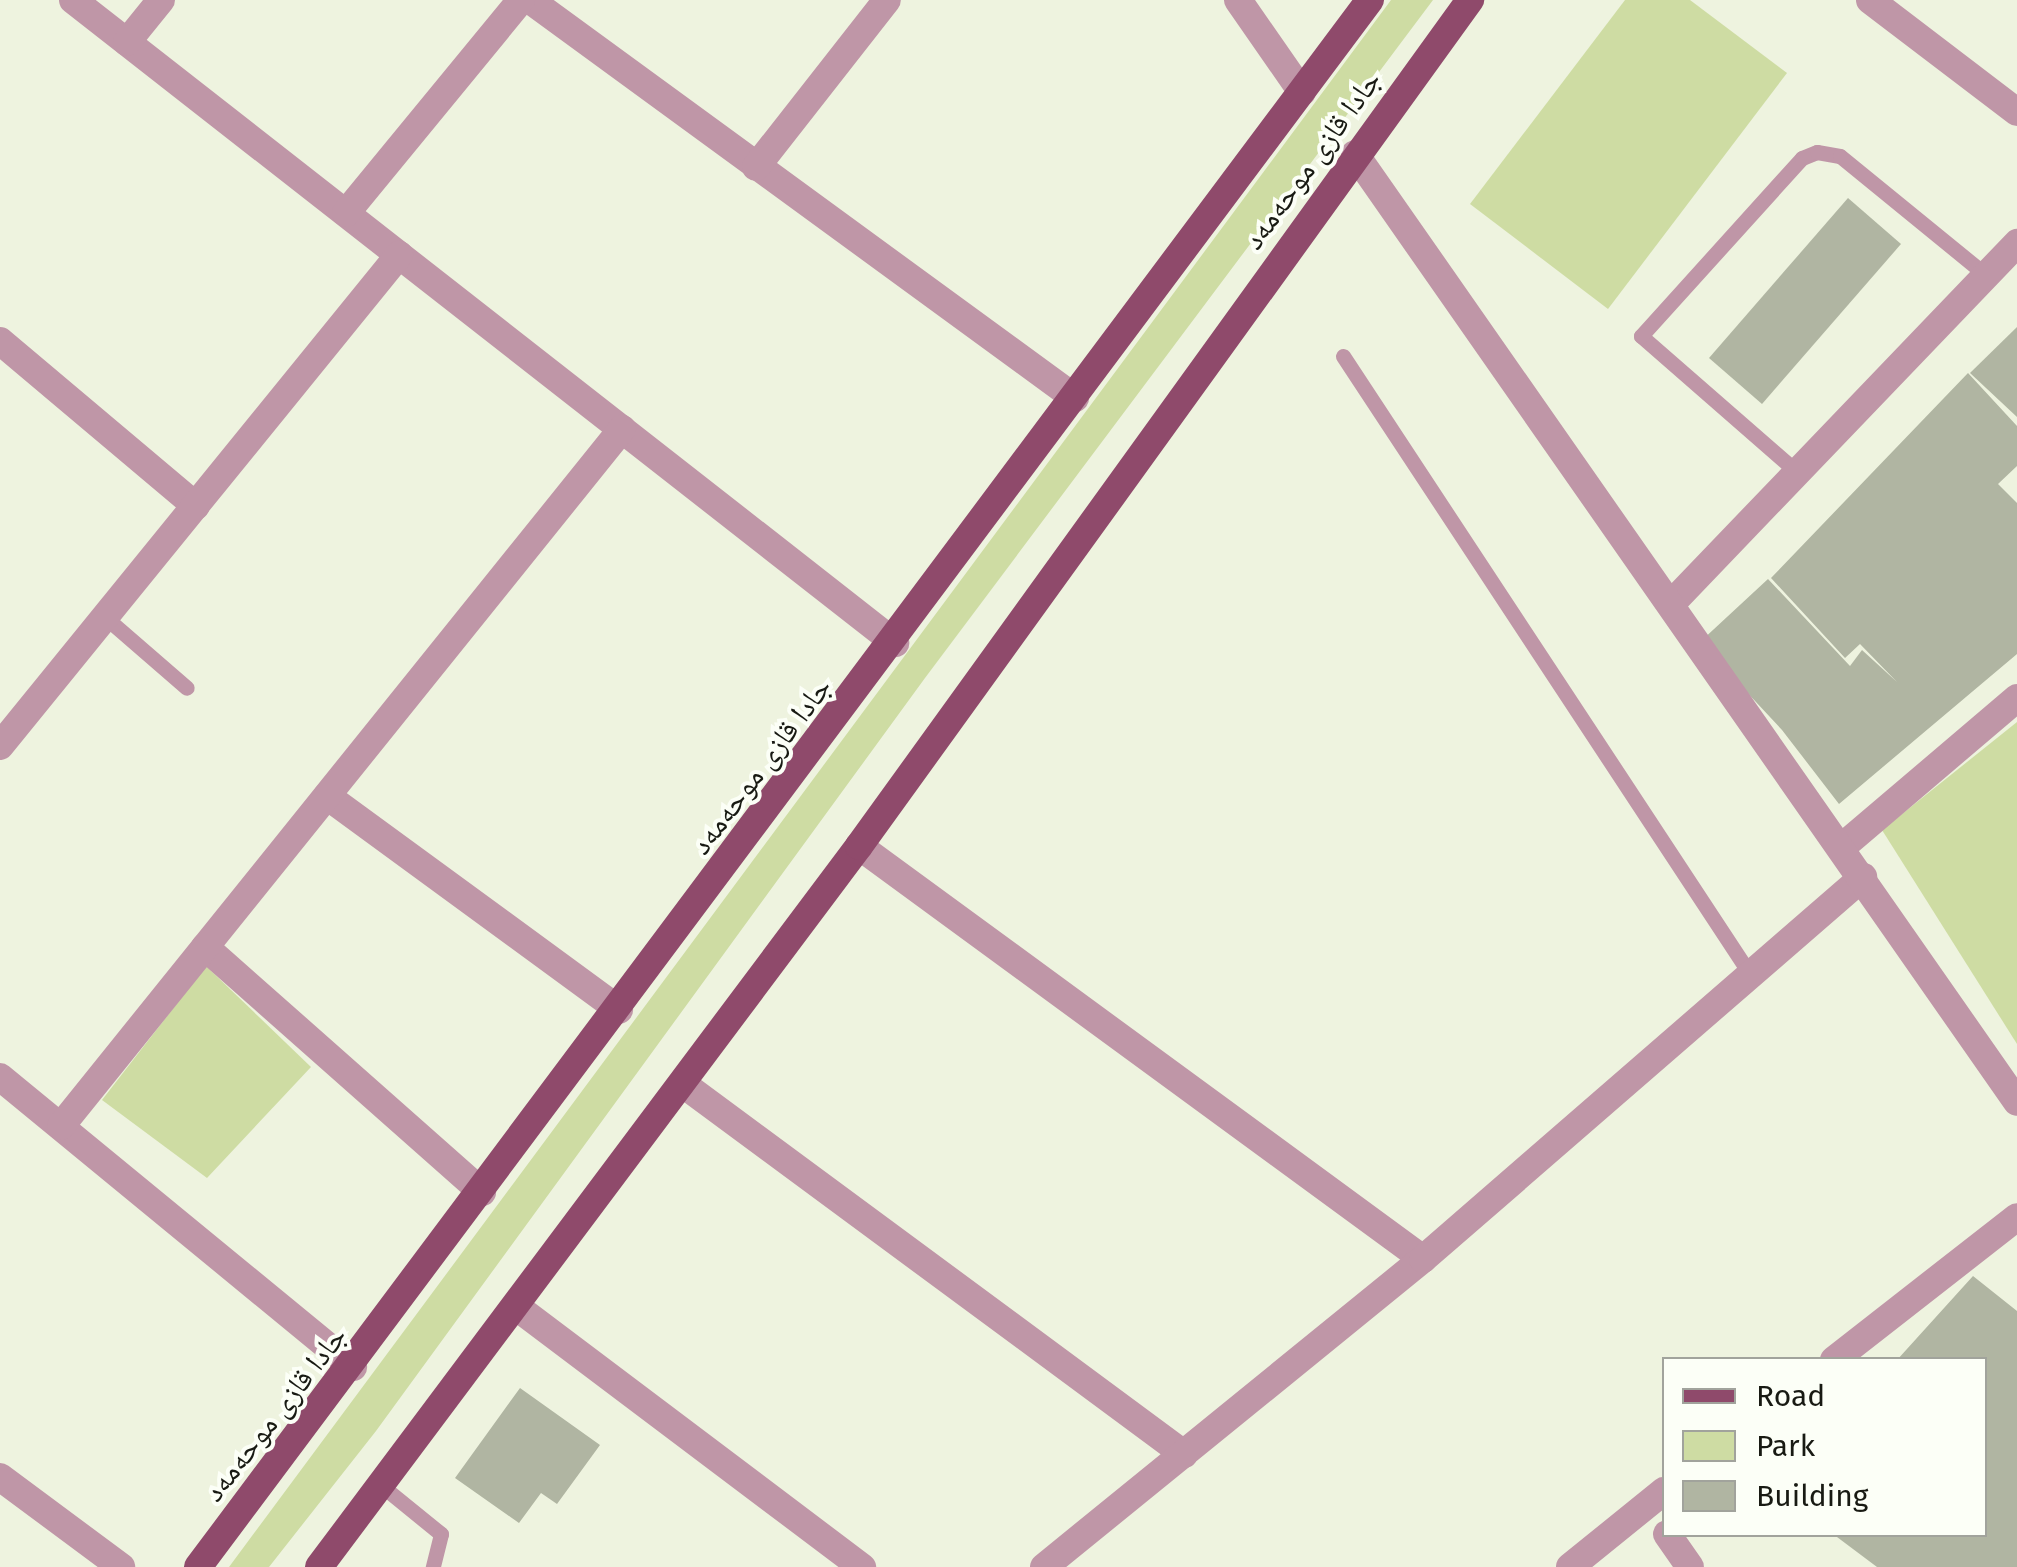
<!DOCTYPE html>
<html>
<head>
<meta charset="utf-8">
<style>
  body { margin:0 }
  #map { position:relative; width:2017px; height:1567px; overflow:hidden; background:#eef3df; font-family:"Fira Sans","Noto Naskh Arabic",sans-serif }
  div>[style] { position:absolute }
  .green>* { inset:0; background:#cedca3 }
  .building>* { inset:0; background:#b0b5a2 }
  .service>* { height:15px; margin:-7.5px; padding:0 7.5px; transform-origin:7.5px; border-radius:7.5px; background:#bf96a7 }
  .minor>* { height:28px; margin:-14px; padding:0 14px; transform-origin:14px; border-radius:14px; background:#bf96a7 }
  .tertiary>* { height:28px; margin:-14px; padding:0 14px; transform-origin:14px; border-radius:14px; background:#bf96a7 }
  .primary>* { height:28px; margin:-14px; padding:0 14px; transform-origin:14px; border-radius:14px; background:#8f4a6b }
  span { translate:-50% -50%; white-space:nowrap; text-align:center; line-height:1.15; -webkit-text-stroke:8px #fcfff7; paint-order:stroke }
  .street-label { font-size:30px; color:#181a13 }
  .legend { position:absolute; left:1662px; top:1357px; width:325px; height:180px; box-sizing:border-box; background:#fcfff7; border:2px solid #a1a39c; margin:0; padding:12px 18px; list-style:none; font-size:30px; color:#181a13 }
  .legend li { display:flex; align-items:center; gap:20px; height:50px }
  .legend b { width:50px; border:2px solid #a1a39c }
</style>
</head>
<body>
<div id="map">
  <div class="green">
    <div style="clip-path:polygon(1391px 0,1433px 0,925px 678px,376px 1431px,269px 1567px,229px 1567px)"></div>
    <div style="clip-path:polygon(1625px 0,1690px 0,1787px 73px,1608px 309px,1470px 204px)"></div>
    <div style="clip-path:polygon(2017px 722px,2017px 1044px,1882px 830px)"></div>
    <div style="clip-path:polygon(206px 966px,311px 1067px,207px 1178px,102px 1100px)"></div>
  </div>
  <div class="building">
    <div style="clip-path:polygon(1848px 198px,1901px 244px,1762px 404px,1709px 358px)"></div>
    <div style="clip-path:polygon(2017px 327px,2017px 417px,1970px 373px)"></div>
    <div style="clip-path:polygon(1968px 373px,2017px 426px,2017px 466px,1998px 484px,2017px 503px,2017px 654px,1839px 804px,1782px 730px,1700px 642px,1768px 579px,1850px 666px,1862px 650px,1897px 682px,1860px 644px,1845px 658px,1771px 578px)"></div>
    <div style="clip-path:polygon(1973px 1276px,2017px 1311px,2017px 1567px,1877px 1567px,1833px 1534px,1984px 1534px,1984px 1360px,1897px 1360px)"></div>
    <div style="clip-path:polygon(520px 1388px,600px 1445px,557px 1504px,541px 1493px,519px 1523px,455px 1478px)"></div>
  </div>
  <div class="service">
    <div style="left:1343px;top:356px;width:740px;rotate:56.63deg"></div>
    <div style="left:1797px;top:472px;width:207px;rotate:-138.9deg"></div>
    <div style="left:1641px;top:336px;width:240px;rotate:-47.9deg"></div>
    <div style="left:1802px;top:158px;width:16px;rotate:-22deg"></div>
    <div style="left:1817px;top:152px;width:23px;rotate:10deg"></div>
    <div style="left:1840px;top:156px;width:188px;rotate:39.2deg"></div>
    <div style="left:105px;top:617px;width:108px;rotate:40.9deg"></div>
    <div style="left:382px;top:1486px;width:76px;rotate:39.1deg"></div>
    <div style="left:441px;top:1534px;width:34px;rotate:104deg"></div>
  </div>
  <div class="minor">
    <div style="left:73px;top:0;width:1044px;rotate:38.03deg"></div>
    <div style="left:530px;top:0;width:675px;rotate:36.14deg"></div>
    <div style="left:1870px;top:0;width:185px;rotate:37.3deg"></div>
    <div style="left:127px;top:42px;width:54px;rotate:-51deg"></div>
    <div style="left:756px;top:167px;width:212px;rotate:-51.9deg"></div>
    <div style="left:346px;top:213px;width:276px;rotate:-50.6deg"></div>
    <div style="left:0;top:341px;width:256px;rotate:40.1deg"></div>
    <div style="left:1672px;top:603px;width:499px;rotate:-46.2deg"></div>
    <div style="left:0;top:746px;width:633px;rotate:-50.9deg"></div>
    <div style="left:327px;top:796px;width:362px;rotate:36.2deg"></div>
    <div style="left:859px;top:846px;width:699px;rotate:36.21deg"></div>
    <div style="left:1842px;top:847px;width:230px;rotate:-40.4deg"></div>
    <div style="left:205px;top:947px;width:370px;rotate:41.5deg"></div>
    <div style="left:0;top:1077px;width:457px;rotate:39.4deg"></div>
    <div style="left:683px;top:1084px;width:623px;rotate:36.45deg"></div>
    <div style="left:61px;top:1126px;width:895px;rotate:-51.17deg"></div>
    <div style="left:518px;top:1308px;width:431px;rotate:37deg"></div>
    <div style="left:1834px;top:1360px;width:232px;rotate:-38deg"></div>
    <div style="left:0;top:1477px;width:151px;rotate:36.6deg"></div>
    <div style="left:1667px;top:1534px;width:40px;rotate:55.1deg"></div>
    <div style="left:1044px;top:1567px;width:488px;rotate:-39.1deg"></div>
    <div style="left:1423px;top:1259px;width:583px;rotate:-40.96deg"></div>
    <div style="left:1570px;top:1567px;width:121px;rotate:-39deg"></div>
  </div>
  <div class="tertiary">
    <div style="left:1238px;top:0;width:112px;rotate:55.2deg"></div>
    <div style="left:1355px;top:154px;width:1156px;rotate:55.07deg"></div>
  </div>
  <div class="primary">
    <div style="left:198px;top:1567px;width:1957px;rotate:-53.21deg"></div>
    <div style="left:319px;top:1567px;width:901px;rotate:-53.17deg"></div>
    <div style="left:859px;top:846px;width:1044px;rotate:-54.16deg"></div>
  </div>
  <div class="street-label">
    <span style="left:1312px;top:160px;rotate:-54deg">جادا قازی موحەمەد</span>
    <span style="left:761px;top:766px;rotate:-53deg">جادا قازی موحەمەد</span>
    <span style="left:275px;top:1414px;rotate:-52deg">جادا قازی موحەمەد</span>
  </div>
  <ul class="legend">
  <li><b style="height:12px;background:#8f4a6b"></b>Road</li>
  <li><b style="height:28px;background:#cedca3"></b>Park</li>
  <li><b style="height:28px;background:#b0b5a2"></b>Building</li>
  </ul>
</div>
</body>
</html>
